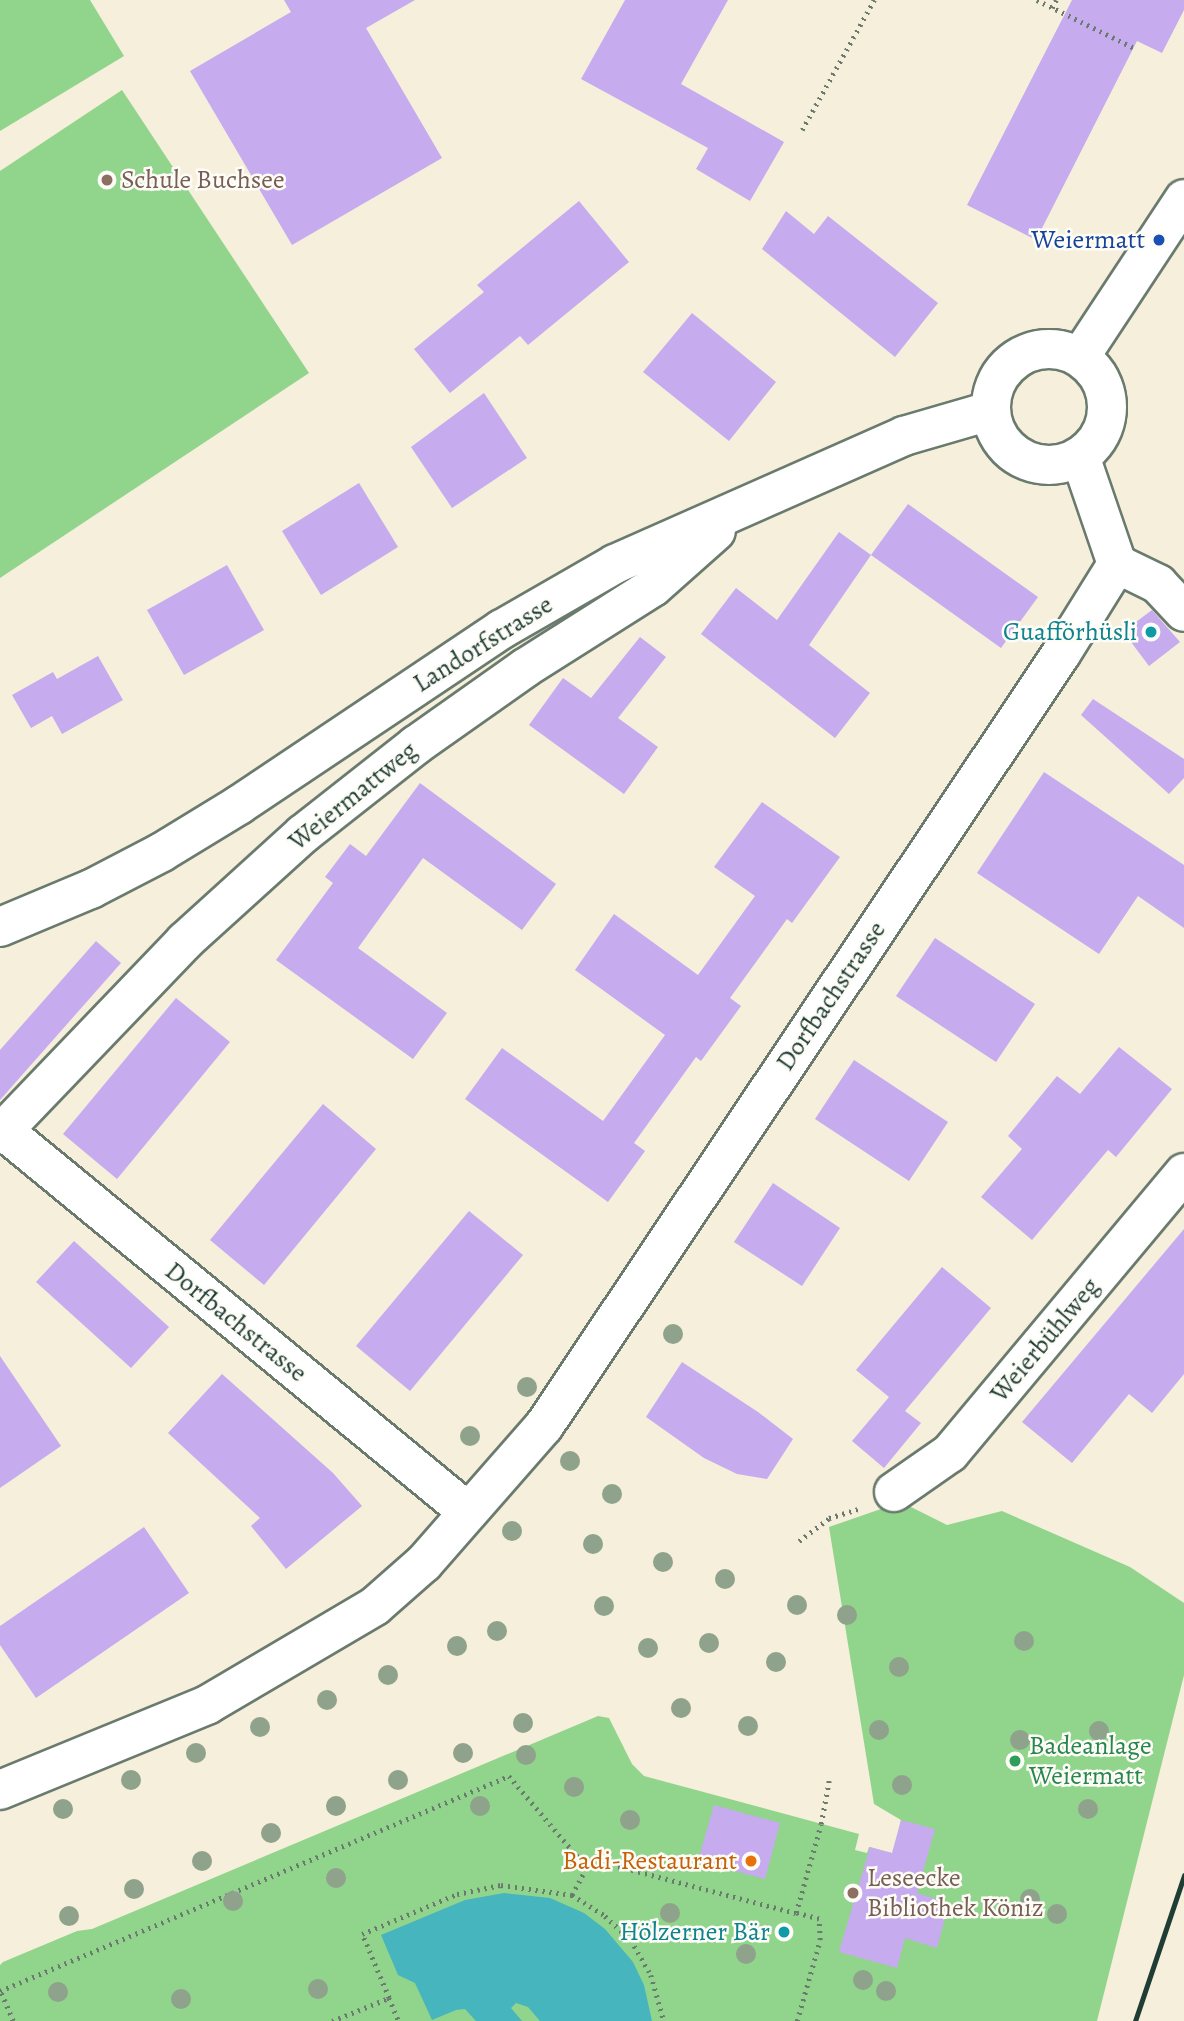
<!DOCTYPE html>
<html>
<head>
<meta charset="utf-8">
<style>
  body { margin:0 }
  #map { position:relative; width:1184px; height:2021px; overflow:hidden; background:#f5efdb; font-family:Alegreya,serif }
  div>[style] { position:absolute }
  .green>* { inset:0; background:#91d48c }
  .water>* { inset:0; background:#46b5bd }
  .building>* { inset:0; background:#c6abef }
  .path>* { height:4.5px; margin-top:-2.25px; transform-origin:0; background:repeating-linear-gradient(90deg,#6a7b6e 0 2px,transparent 0 7px) }
  .roads { filter:drop-shadow(2px 0 #6a7b6e) drop-shadow(-2px 0 #6a7b6e) drop-shadow(0 2px #6a7b6e) drop-shadow(0 -2px #6a7b6e) }
  .minor>* { height:38px; margin:-19px; padding:0 19px; transform-origin:19px; border-radius:19px; background:#fff }
  .minor>.ring { margin:-19px; padding:0; box-sizing:content-box; background:none; border:38px solid #fff; border-radius:50% }
  .rail>* { height:5px; margin:-2.5px; padding:0 2.5px; transform-origin:2.5px; border-radius:2.5px; background:#1f3d34 }
  .trees>* { width:20px; height:20px; margin:-10px; border-radius:50%; background:#8fa28b }
  .dots>* { width:19px; height:19px; translate:-50% -50%; box-sizing:border-box; border:4px solid #fdfcf7; border-radius:50% }
  span { translate:-50% -50%; white-space:nowrap; text-align:center; line-height:1.15; -webkit-text-stroke:5px #fdfcf7; paint-order:stroke }
  .education-label { font-size:26px; color:#785e54 }
  .left { translate:0 -50%; text-align:left }
  .transit-label { font-size:26px; color:#164399 }
  .right { translate:-100% -50%; text-align:right }
  .culture-label { font-size:26px; color:#0d838f }
  .street-label { font-size:26px; color:#1f3d34 }
  .leisure-label { font-size:26px; color:#27864d }
  .food-label { font-size:26px; color:#c56008 }
</style>
</head>
<body>
<div id="map">
  <div class="green">
    <div style="clip-path:polygon(0 0,90px 0,124px 56px,0 131px)"></div>
    <div style="clip-path:polygon(122px 90px,309px 373px,0 578px,0 171px)"></div>
    <div style="clip-path:polygon(901px 1502px,947px 1525px,1002px 1511px,1130px 1567px,1184px 1603px,1184px 1675px,1097px 2021px,0 2021px,0 1965px,3px 1962px,77px 1931px,92px 1929px,598px 1716px,609px 1718px,632px 1764px,644px 1776px,859px 1834px,855px 1850px,867px 1853px,869px 1847px,910px 1858px,896px 1841px,901px 1820px,874px 1804px,829px 1527px)"></div>
  </div>
  <div class="water">
    <div style="clip-path:polygon(504px 1893px,550px 1898px,584px 1913px,605px 1929px,633px 1962px,644px 1985px,652px 2021px,540px 2021px,528px 2007px,516px 2003px,511px 2008px,522px 2021px,476px 2021px,465px 2009px,456px 2010px,432px 2020px,415px 1983px,398px 1975px,381px 1935px,465px 1900px)"></div>
  </div>
  <div class="building">
    <div style="clip-path:polygon(284px 0,415px 0,366px 28px,442px 158px,292px 245px,190px 71px,291px 12px)"></div>
    <div style="clip-path:polygon(625px 0,728px 0,681px 84px,784px 142px,750px 201px,696px 169px,708px 148px,581px 79px)"></div>
    <div style="clip-path:polygon(1072px 0,1184px 0,1184px 10px,1162px 53px,1137px 41px,1036px 240px,967px 205px)"></div>
    <div style="clip-path:polygon(579px 201px,629px 262px,528px 345px,520px 336px,450px 393px,414px 349px,484px 292px,477px 285px)"></div>
    <div style="clip-path:polygon(786px 211px,814px 234px,828px 216px,938px 303px,895px 357px,762px 249px)"></div>
    <div style="clip-path:polygon(692px 313px,776px 382px,729px 441px,643px 372px)"></div>
    <div style="clip-path:polygon(484px 393px,527px 458px,452px 508px,411px 447px)"></div>
    <div style="clip-path:polygon(359px 483px,398px 547px,321px 595px,282px 531px)"></div>
    <div style="clip-path:polygon(908px 504px,1038px 597px,1001px 648px,871px 555px)"></div>
    <div style="clip-path:polygon(839px 532px,871px 555px,809px 645px,870px 693px,835px 738px,701px 634px,736px 588px,777px 620px)"></div>
    <div style="clip-path:polygon(227px 565px,264px 630px,184px 675px,147px 610px)"></div>
    <div style="clip-path:polygon(1152px 610px,1180px 642px,1149px 666px,1128px 638px,1132px 625px)"></div>
    <div style="clip-path:polygon(640px 637px,666px 657px,618px 718px,658px 747px,624px 794px,529px 725px,563px 678px,591px 698px)"></div>
    <div style="clip-path:polygon(98px 656px,123px 700px,62px 734px,52px 716px,31px 728px,12px 695px,53px 672px,57px 679px)"></div>
    <div style="clip-path:polygon(1093px 699px,1184px 759px,1184px 778px,1169px 794px,1081px 715px)"></div>
    <div style="clip-path:polygon(1044px 772px,1184px 865px,1184px 928px,1138px 896px,1099px 954px,977px 873px)"></div>
    <div style="clip-path:polygon(420px 783px,556px 884px,522px 930px,423px 858px,358px 948px,447px 1013px,413px 1059px,276px 960px,333px 883px,325px 877px,350px 844px,366px 856px)"></div>
    <div style="clip-path:polygon(762px 802px,840px 857px,792px 923px,787px 919px,730px 998px,741px 1006px,701px 1061px,696px 1057px,634px 1143px,645px 1151px,608px 1202px,465px 1099px,502px 1048px,603px 1121px,665px 1035px,575px 970px,614px 914px,698px 975px,755px 896px,714px 867px)"></div>
    <div style="clip-path:polygon(935px 938px,1035px 1004px,996px 1062px,896px 996px)"></div>
    <div style="clip-path:polygon(96px 941px,121px 963px,0 1100px,0 1050px)"></div>
    <div style="clip-path:polygon(176px 998px,230px 1042px,117px 1179px,63px 1134px)"></div>
    <div style="clip-path:polygon(1119px 1047px,1172px 1089px,1116px 1157px,1108px 1150px,1032px 1240px,981px 1197px,1022px 1149px,1008px 1136px,1057px 1076px,1080px 1094px)"></div>
    <div style="clip-path:polygon(854px 1060px,948px 1122px,909px 1181px,815px 1119px)"></div>
    <div style="clip-path:polygon(323px 1104px,376px 1149px,264px 1285px,210px 1240px)"></div>
    <div style="clip-path:polygon(773px 1183px,840px 1228px,802px 1286px,734px 1242px)"></div>
    <div style="clip-path:polygon(469px 1211px,523px 1255px,410px 1391px,356px 1346px)"></div>
    <div style="clip-path:polygon(1184px 1229px,1184px 1374px,1152px 1413px,1129px 1394px,1072px 1463px,1022px 1422px)"></div>
    <div style="clip-path:polygon(74px 1241px,169px 1327px,131px 1368px,36px 1282px)"></div>
    <div style="clip-path:polygon(942px 1267px,991px 1308px,905px 1411px,921px 1423px,884px 1468px,852px 1441px,889px 1397px,856px 1370px)"></div>
    <div style="clip-path:polygon(0 1356px,61px 1446px,0 1488px)"></div>
    <div style="clip-path:polygon(682px 1362px,758px 1412px,793px 1439px,767px 1479px,737px 1474px,704px 1458px,646px 1417px)"></div>
    <div style="clip-path:polygon(222px 1374px,333px 1473px,362px 1506px,286px 1569px,251px 1526px,260px 1518px,168px 1433px)"></div>
    <div style="clip-path:polygon(144px 1527px,189px 1593px,36px 1698px,0 1645px,0 1626px)"></div>
    <div style="clip-path:polygon(714px 1805px,780px 1823px,765px 1879px,698px 1861px)"></div>
    <div style="clip-path:polygon(901px 1820px,935px 1829px,917px 1893px,949px 1903px,937px 1948px,905px 1938px,897px 1968px,839px 1952px,870px 1847px,892px 1853px)"></div>
  </div>
  <div class="path">
    <div style="left:1037px;top:0;width:108px;rotate:26.3deg"></div>
    <div style="left:1052px;top:8px;width:9px;rotate:-63deg"></div>
    <div style="left:802px;top:130px;width:149px;rotate:-61deg"></div>
    <div style="left:799px;top:1541px;width:38px;rotate:-37deg"></div>
    <div style="left:829px;top:1518px;width:31px;rotate:-17deg"></div>
    <div style="left:572px;top:1895px;width:39px;rotate:32deg"></div>
    <div style="left:605px;top:1916px;width:35px;rotate:43deg"></div>
    <div style="left:631px;top:1940px;width:40px;rotate:60.3deg"></div>
    <div style="left:651px;top:1975px;width:48px;rotate:74.2deg"></div>
    <div style="left:389px;top:1998px;width:25px;rotate:67deg"></div>
    <div style="left:13px;top:2021px;width:33px;rotate:-113deg"></div>
    <div style="left:0;top:1991px;width:553px;rotate:-22.9deg"></div>
    <div style="left:509px;top:1776px;width:105px;rotate:49.6deg"></div>
    <div style="left:577px;top:1856px;width:14px;rotate:12deg"></div>
    <div style="left:332px;top:2021px;width:61px;rotate:-22deg"></div>
    <div style="left:389px;top:1998px;width:69px;rotate:-112.9deg"></div>
    <div style="left:362px;top:1934px;width:103px;rotate:-22.8deg"></div>
    <div style="left:457px;top:1894px;width:45px;rotate:-11.6deg"></div>
    <div style="left:501px;top:1885px;width:72px;rotate:8deg"></div>
    <div style="left:572px;top:1895px;width:41px;rotate:-62.2deg"></div>
    <div style="left:591px;top:1859px;width:212px;rotate:14.8deg"></div>
    <div style="left:797px;top:2021px;width:84px;rotate:-74.1deg"></div>
    <div style="left:820px;top:1940px;width:21px;rotate:-93deg"></div>
    <div style="left:819px;top:1919px;width:24px;rotate:-165deg"></div>
    <div style="left:796px;top:1913px;width:92px;rotate:-74.3deg"></div>
    <div style="left:821px;top:1824px;width:44px;rotate:-79.5deg"></div>
  </div>
  <div class="roads">
    <div class="minor">
      <div class="ring" style="left:991px;top:349px;width:78px;height:78px"></div>
      <div style="left:1080px;top:357px;width:189px;rotate:-56.6deg"></div>
      <div style="left:1117px;top:564px;width:46px;rotate:26deg"></div>
      <div style="left:1158px;top:584px;width:38px;rotate:47deg"></div>
      <div style="left:0;top:927px;width:99px;rotate:-22.7deg"></div>
      <div style="left:91px;top:889px;width:80px;rotate:-27.5deg"></div>
      <div style="left:162px;top:852px;width:90px;rotate:-31.4deg"></div>
      <div style="left:239px;top:805px;width:316px;rotate:-33.8deg"></div>
      <div style="left:502px;top:629px;width:130px;rotate:-29.9deg"></div>
      <div style="left:615px;top:564px;width:316px;rotate:-23.9deg"></div>
      <div style="left:904px;top:436px;width:90px;rotate:-16.2deg"></div>
      <div style="left:4px;top:1131px;width:600px;rotate:39.39deg"></div>
      <div style="left:0;top:1134px;width:267px;rotate:-46.2deg"></div>
      <div style="left:185px;top:941px;width:159px;rotate:-42.2deg"></div>
      <div style="left:303px;top:834px;width:144px;rotate:-38.2deg"></div>
      <div style="left:416px;top:745px;width:133px;rotate:-35.2deg"></div>
      <div style="left:525px;top:668px;width:151px;rotate:-32.3deg"></div>
      <div style="left:653px;top:587px;width:84px;rotate:-41.6deg"></div>
      <div style="left:894px;top:1492px;width:68px;rotate:-34.9deg"></div>
      <div style="left:950px;top:1453px;width:365px;rotate:-50.1deg"></div>
      <div style="left:0;top:1790px;width:224px;rotate:-22.3deg"></div>
      <div style="left:207px;top:1705px;width:195px;rotate:-30.5deg"></div>
      <div style="left:375px;top:1606px;width:65px;rotate:-41.3deg"></div>
      <div style="left:424px;top:1563px;width:182px;rotate:-48.8deg"></div>
      <div style="left:544px;top:1426px;width:929px;rotate:-56.19deg"></div>
      <div style="left:1061px;top:654px;width:106px;rotate:-58.1deg"></div>
      <div style="left:1117px;top:564px;width:114px;rotate:-108.9deg"></div>
    </div>
  </div>
  <div class="rail">
    <div style="left:1135px;top:2021px;width:154px;rotate:-71.4deg"></div>
  </div>
  <div class="trees">
    <div style="left:673px;top:1334px"></div>
    <div style="left:527px;top:1387px"></div>
    <div style="left:470px;top:1436px"></div>
    <div style="left:570px;top:1461px"></div>
    <div style="left:612px;top:1494px"></div>
    <div style="left:512px;top:1531px"></div>
    <div style="left:593px;top:1544px"></div>
    <div style="left:663px;top:1562px"></div>
    <div style="left:725px;top:1579px"></div>
    <div style="left:797px;top:1605px"></div>
    <div style="left:604px;top:1606px"></div>
    <div style="left:847px;top:1615px"></div>
    <div style="left:497px;top:1631px"></div>
    <div style="left:1024px;top:1641px"></div>
    <div style="left:709px;top:1643px"></div>
    <div style="left:457px;top:1646px"></div>
    <div style="left:648px;top:1648px"></div>
    <div style="left:776px;top:1662px"></div>
    <div style="left:899px;top:1667px"></div>
    <div style="left:388px;top:1675px"></div>
    <div style="left:327px;top:1700px"></div>
    <div style="left:681px;top:1708px"></div>
    <div style="left:523px;top:1723px"></div>
    <div style="left:748px;top:1726px"></div>
    <div style="left:260px;top:1727px"></div>
    <div style="left:879px;top:1730px"></div>
    <div style="left:1099px;top:1731px"></div>
    <div style="left:1020px;top:1740px"></div>
    <div style="left:196px;top:1753px"></div>
    <div style="left:463px;top:1753px"></div>
    <div style="left:526px;top:1755px"></div>
    <div style="left:131px;top:1780px"></div>
    <div style="left:398px;top:1780px"></div>
    <div style="left:902px;top:1785px"></div>
    <div style="left:574px;top:1787px"></div>
    <div style="left:336px;top:1806px"></div>
    <div style="left:480px;top:1806px"></div>
    <div style="left:63px;top:1809px"></div>
    <div style="left:1088px;top:1809px"></div>
    <div style="left:630px;top:1820px"></div>
    <div style="left:271px;top:1833px"></div>
    <div style="left:202px;top:1861px"></div>
    <div style="left:336px;top:1878px"></div>
    <div style="left:134px;top:1889px"></div>
    <div style="left:1030px;top:1899px"></div>
    <div style="left:233px;top:1901px"></div>
    <div style="left:670px;top:1913px"></div>
    <div style="left:1057px;top:1914px"></div>
    <div style="left:69px;top:1916px"></div>
    <div style="left:746px;top:1954px"></div>
    <div style="left:863px;top:1980px"></div>
    <div style="left:318px;top:1989px"></div>
    <div style="left:886px;top:1991px"></div>
    <div style="left:58px;top:1992px"></div>
    <div style="left:181px;top:1999px"></div>
  </div>
  <div class="dots">
    <div style="left:107px;top:180px;background:#8d6e63"></div>
    <div style="left:1159px;top:240px;background:#1a4fb4"></div>
    <div style="left:1151px;top:632px;background:#0f9aa8"></div>
    <div style="left:1015px;top:1761px;background:#2e9e5b"></div>
    <div style="left:751px;top:1861px;background:#e8710a"></div>
    <div style="left:853px;top:1893px;background:#8d6e63"></div>
    <div style="left:784px;top:1932px;background:#0f9aa8"></div>
  </div>
  <div class="education-label">
    <span class="left" style="left:121px;top:180px">Schule Buchsee</span>
    <span class="left" style="left:867px;top:1893px">Leseecke<br>Bibliothek Köniz</span>
  </div>
  <div class="transit-label">
    <span class="right" style="left:1145px;top:240px">Weiermatt</span>
  </div>
  <div class="culture-label">
    <span class="right" style="left:1137px;top:632px">Guafförhüsli</span>
    <span class="right" style="left:770px;top:1932px">Hölzerner Bär</span>
  </div>
  <div class="street-label">
    <span style="left:483px;top:644px;rotate:-32deg">Landorfstrasse</span>
    <span style="left:353px;top:796px;rotate:-39deg">Weiermattweg</span>
    <span style="left:831px;top:996px;rotate:-56deg">Dorfbachstrasse</span>
    <span style="left:236px;top:1322px;rotate:39deg">Dorfbachstrasse</span>
    <span style="left:1045px;top:1340px;rotate:-50deg">Weierbühlweg</span>
  </div>
  <div class="leisure-label">
    <span class="left" style="left:1029px;top:1761px">Badeanlage<br>Weiermatt</span>
  </div>
  <div class="food-label">
    <span class="right" style="left:737px;top:1861px">Badi-Restaurant</span>
  </div>
</div>
</body>
</html>
